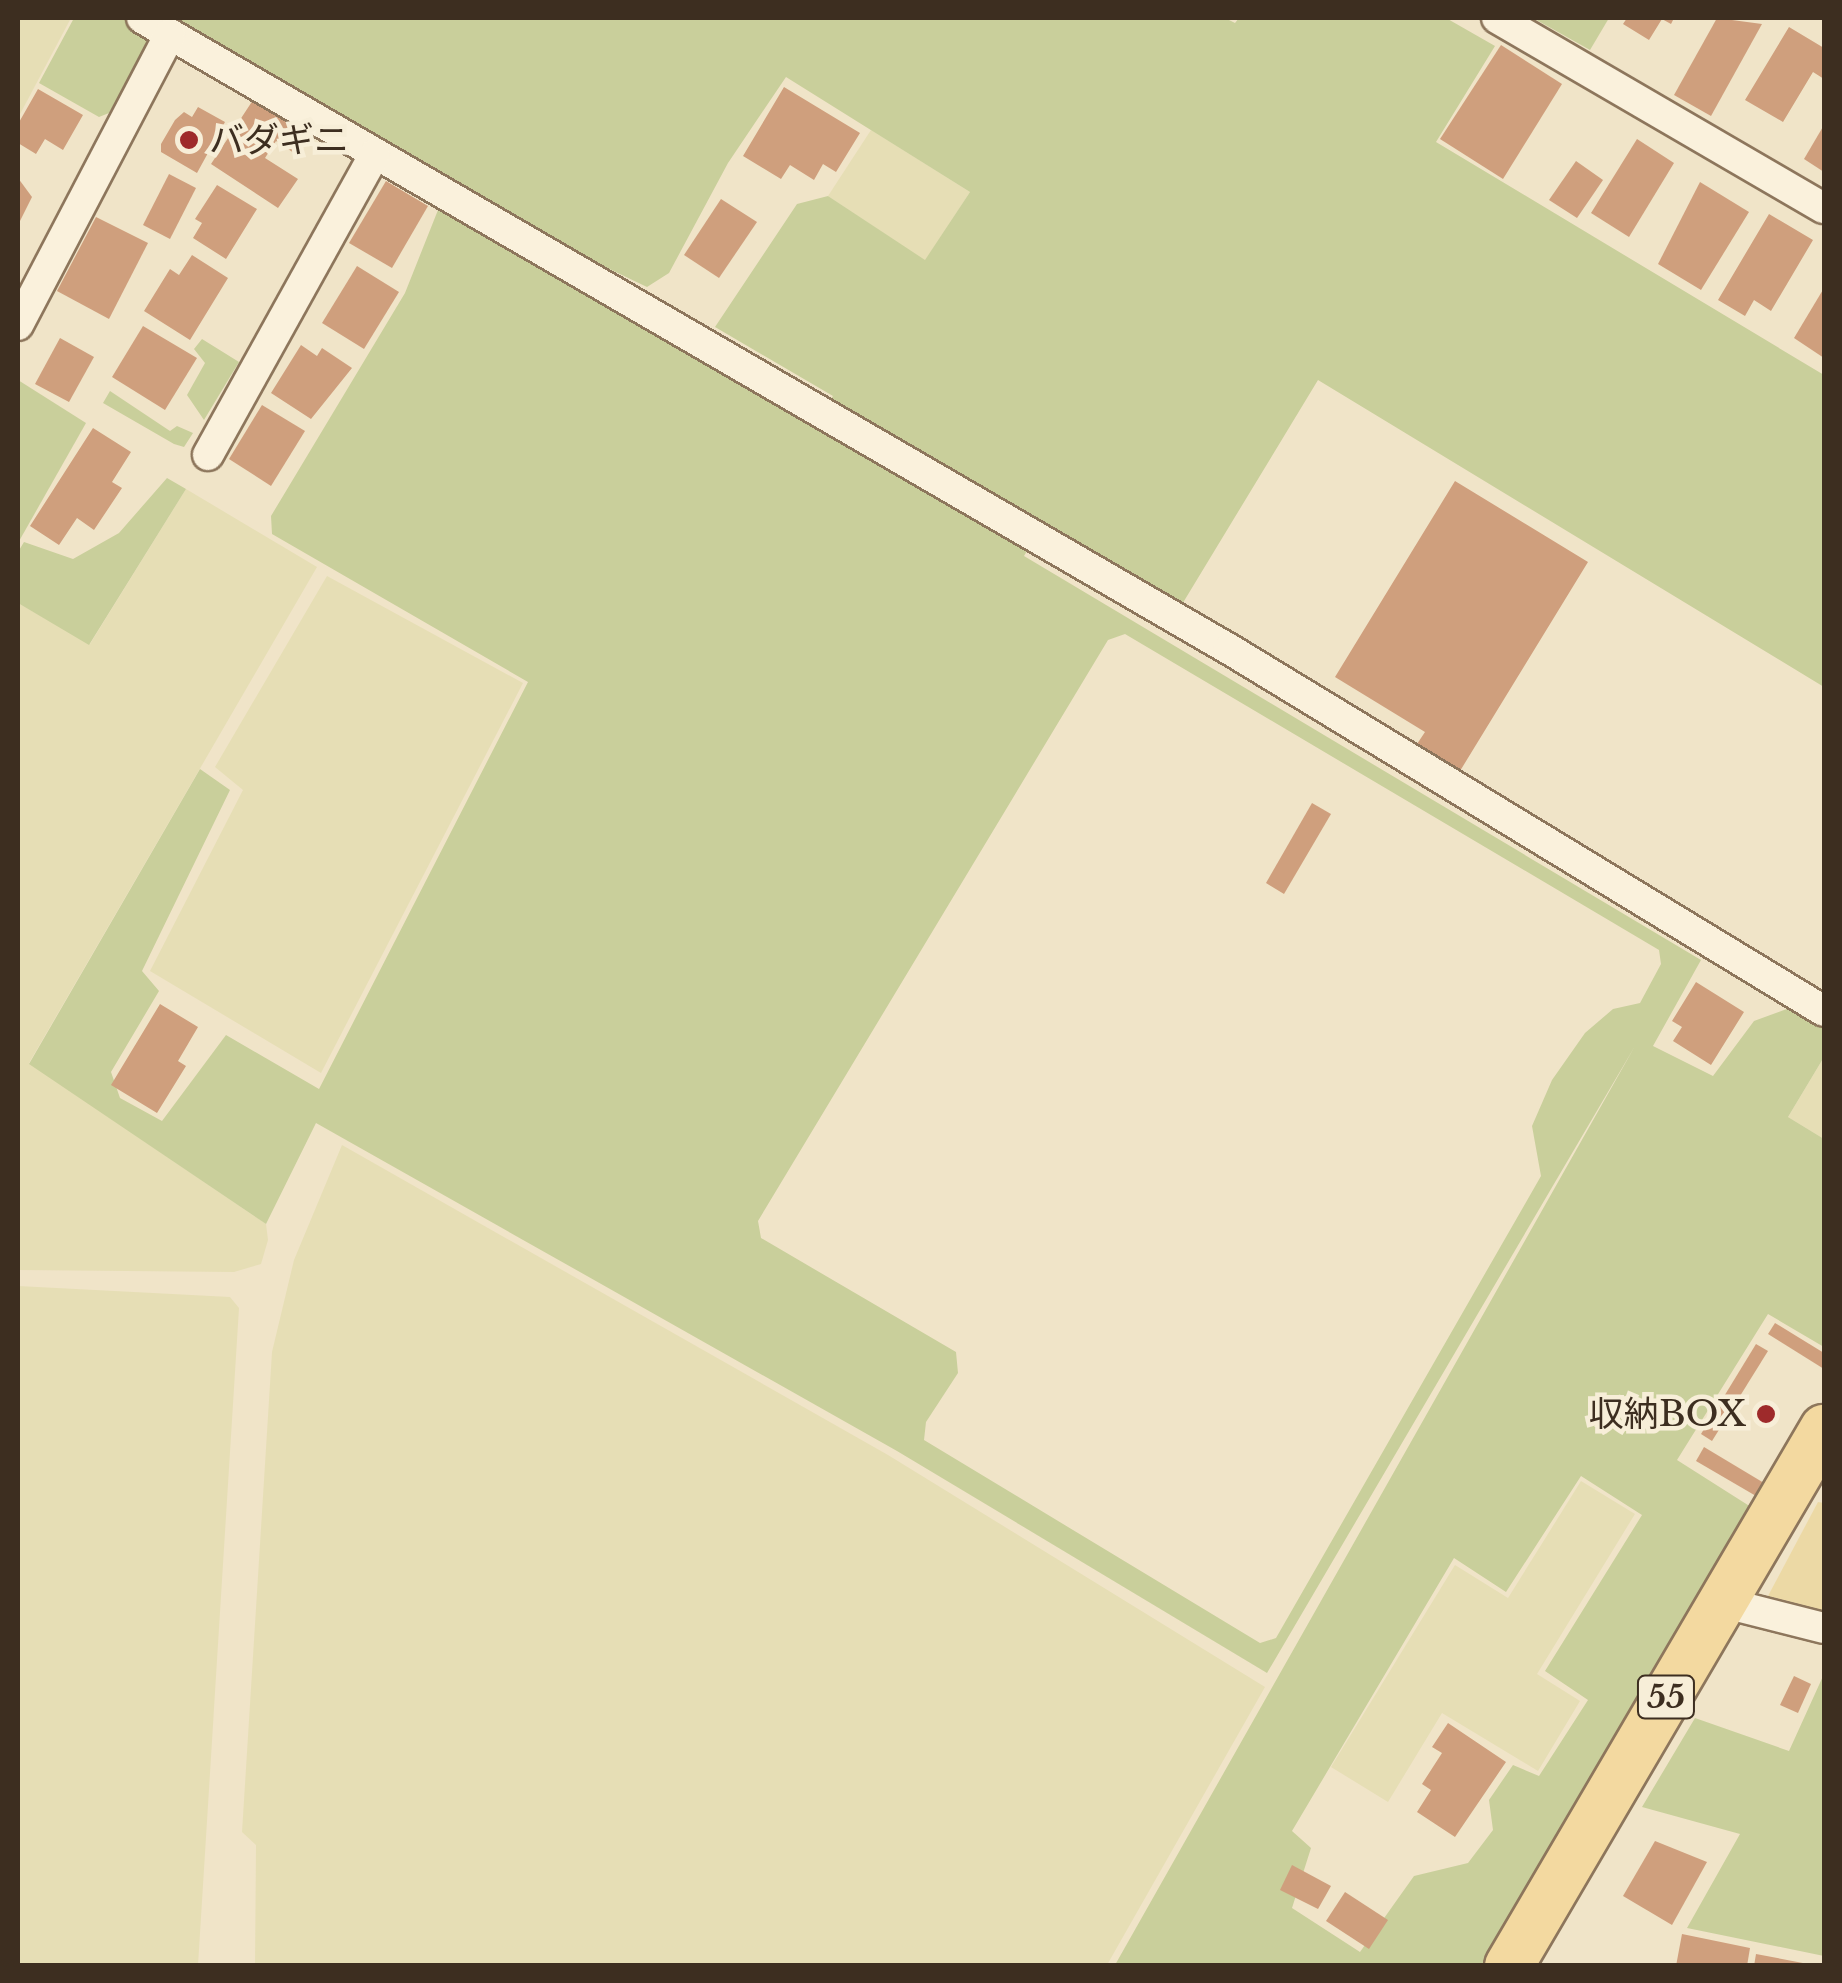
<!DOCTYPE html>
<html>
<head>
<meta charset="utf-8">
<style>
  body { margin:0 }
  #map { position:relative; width:1842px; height:1983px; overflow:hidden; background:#f0e4c8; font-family:"Libre Baskerville","Noto Sans JP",serif }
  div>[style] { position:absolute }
  .farmland>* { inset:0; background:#e6deb5 }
  .green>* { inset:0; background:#c9cf9b }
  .sand>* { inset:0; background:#ecd9a5 }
  .building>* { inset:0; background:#cf9f7d }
  .roads { filter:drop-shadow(2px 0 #8d765c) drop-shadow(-2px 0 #8d765c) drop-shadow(0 2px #8d765c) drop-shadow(0 -2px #8d765c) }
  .street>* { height:30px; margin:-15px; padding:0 15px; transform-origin:15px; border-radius:15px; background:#faf1dc }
  .primary>* { height:48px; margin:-24px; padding:0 24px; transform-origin:24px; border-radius:24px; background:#f3d9a0 }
  .dots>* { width:28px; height:28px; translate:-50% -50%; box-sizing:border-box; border:5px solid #f7eed8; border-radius:50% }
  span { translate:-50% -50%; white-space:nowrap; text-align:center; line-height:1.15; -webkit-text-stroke:9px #f7eed8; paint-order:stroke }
  .shield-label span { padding:2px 8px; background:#f7eed8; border:2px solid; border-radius:8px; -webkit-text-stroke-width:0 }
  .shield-label { font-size:32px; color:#3d2e20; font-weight:700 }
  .poi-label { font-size:35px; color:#3d2e20 }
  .left { translate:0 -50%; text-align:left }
  .right { translate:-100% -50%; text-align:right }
  .frame { position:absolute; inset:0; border:20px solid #3d2e20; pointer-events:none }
</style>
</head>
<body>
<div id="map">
  <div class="farmland">
    <div style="clip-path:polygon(18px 18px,71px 18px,18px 118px)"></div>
    <div style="clip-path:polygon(871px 130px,970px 192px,925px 261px,828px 196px)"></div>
    <div style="clip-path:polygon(186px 489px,317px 567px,29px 1063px,266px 1224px,268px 1240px,261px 1264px,234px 1272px,18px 1270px,18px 603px,90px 644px)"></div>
    <div style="clip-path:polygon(327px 576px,523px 683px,321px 1073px,150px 971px,243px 790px,215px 767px)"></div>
    <div style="clip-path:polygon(1824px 1057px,1824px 1139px,1788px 1117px)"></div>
    <div style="clip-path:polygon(342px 1145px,888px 1455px,1265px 1687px,1107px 1965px,255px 1965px,256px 1845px,242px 1832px,272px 1352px,294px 1260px)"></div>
    <div style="clip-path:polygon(18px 1286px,230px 1297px,239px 1308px,198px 1965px,18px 1965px)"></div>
    <div style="clip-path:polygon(1581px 1481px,1635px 1514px,1537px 1674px,1580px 1701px,1538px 1771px,1442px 1713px,1388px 1802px,1331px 1767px,1455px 1565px,1508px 1598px)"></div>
  </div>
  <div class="green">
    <div style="clip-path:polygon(evenodd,74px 18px,1225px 18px,1235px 23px,1239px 18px,1446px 18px,1495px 46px,1436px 142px,1824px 375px,1824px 687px,1318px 380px,1181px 606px,1040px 529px,1024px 556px,1701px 960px,1653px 1046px,1713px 1076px,1754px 1021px,1792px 1007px,1824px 1028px,1824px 1057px,1788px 1117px,1824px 1139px,1824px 1347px,1768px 1314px,1677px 1460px,1751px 1507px,1484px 1965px,1115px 1965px,1635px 1046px,1267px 1673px,897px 1451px,316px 1123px,266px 1224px,29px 1064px,200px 769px,230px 790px,142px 971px,159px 991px,111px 1072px,120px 1098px,162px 1121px,226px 1035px,319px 1089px,528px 682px,272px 534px,271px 516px,405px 293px,438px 210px,438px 185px,155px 37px,109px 113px,99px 117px,39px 83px,74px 18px,786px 77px,970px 192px,925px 260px,828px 196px,797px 204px,715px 327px,833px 396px,816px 422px,585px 285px,599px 264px,647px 287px,669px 273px,728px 163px,786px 77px,74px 18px,1125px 634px,1659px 950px,1661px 964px,1640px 1003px,1613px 1009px,1585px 1033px,1552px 1080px,1532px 1126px,1541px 1176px,1276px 1638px,1260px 1643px,924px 1440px,926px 1422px,958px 1373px,956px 1352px,761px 1238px,758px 1221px,1108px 640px,1125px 634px,74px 18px,1581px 1476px,1642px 1515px,1545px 1671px,1588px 1700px,1539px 1776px,1513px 1765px,1489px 1800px,1493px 1830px,1468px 1863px,1414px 1876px,1360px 1952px,1292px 1908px,1311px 1848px,1292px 1831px,1454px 1558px,1506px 1592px,1581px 1476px)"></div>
    <div style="clip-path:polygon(1533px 18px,1609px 18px,1590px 50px)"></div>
    <div style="clip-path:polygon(202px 339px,239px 362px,204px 420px,187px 395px,205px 363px,194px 349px)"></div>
    <div style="clip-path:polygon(18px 380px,86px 423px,18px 543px)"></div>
    <div style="clip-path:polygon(110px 391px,170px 431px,177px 426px,193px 433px,184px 447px,174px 444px,103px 403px)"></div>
    <div style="clip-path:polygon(167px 478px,186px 489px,89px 645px,18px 603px,18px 552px,24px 542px,73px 559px,119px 533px)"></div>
    <div style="clip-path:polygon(1824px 1674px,1824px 1956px,1687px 1928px,1740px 1834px,1642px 1807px,1695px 1718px,1789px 1751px)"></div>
  </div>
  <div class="sand">
    <div style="clip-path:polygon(1818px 1502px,1824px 1503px,1824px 1611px,1768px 1596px)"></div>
  </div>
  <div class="building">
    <div style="clip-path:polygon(1627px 18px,1674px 18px,1671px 24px,1662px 19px,1649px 40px,1623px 24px)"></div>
    <div style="clip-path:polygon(1717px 18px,1762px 24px,1711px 116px,1674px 95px)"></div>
    <div style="clip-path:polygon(1789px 27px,1824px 48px,1824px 79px,1813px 72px,1783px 122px,1745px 100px)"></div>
    <div style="clip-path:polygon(1501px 45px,1562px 84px,1503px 179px,1440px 139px)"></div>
    <div style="clip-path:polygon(784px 87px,860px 133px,836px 172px,823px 164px,814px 180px,790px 165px,781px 179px,743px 156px)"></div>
    <div style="clip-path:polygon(38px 89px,83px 115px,63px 150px,45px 139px,36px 154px,18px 143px,18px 124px)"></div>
    <div style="clip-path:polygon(255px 97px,308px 132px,294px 153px,276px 141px,265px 158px,298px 179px,278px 208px,211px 164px)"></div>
    <div style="clip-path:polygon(198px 107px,225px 122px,197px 173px,161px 152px,161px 144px,175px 120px,184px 112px,192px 117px)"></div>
    <div style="clip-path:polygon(1824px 125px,1824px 172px,1804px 159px)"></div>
    <div style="clip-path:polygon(1637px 139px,1674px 163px,1629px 237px,1591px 213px)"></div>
    <div style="clip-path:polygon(1576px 161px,1603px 180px,1577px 218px,1549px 200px)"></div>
    <div style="clip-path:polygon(169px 174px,196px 188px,170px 239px,143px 225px)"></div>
    <div style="clip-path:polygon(18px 178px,32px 197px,18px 225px)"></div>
    <div style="clip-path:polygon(386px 181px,428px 206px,392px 268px,349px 243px)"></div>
    <div style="clip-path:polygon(1700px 182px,1749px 212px,1701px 290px,1658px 264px)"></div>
    <div style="clip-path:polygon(217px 185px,257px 209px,226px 259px,193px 238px,202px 223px,195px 219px)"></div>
    <div style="clip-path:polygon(721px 199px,757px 222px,719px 278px,684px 255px)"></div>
    <div style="clip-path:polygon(1769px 214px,1813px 240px,1771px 311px,1754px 300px,1745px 316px,1718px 300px)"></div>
    <div style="clip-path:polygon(96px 217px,148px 243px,109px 319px,57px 291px)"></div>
    <div style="clip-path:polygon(192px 255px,228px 278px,190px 340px,144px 311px,170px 269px,179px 275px)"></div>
    <div style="clip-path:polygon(357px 266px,399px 292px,364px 349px,322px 323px)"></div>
    <div style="clip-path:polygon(1824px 288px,1824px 358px,1794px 338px)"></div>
    <div style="clip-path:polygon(143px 326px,197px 358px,165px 410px,112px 377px)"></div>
    <div style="clip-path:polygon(60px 338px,94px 357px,69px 402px,35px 384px)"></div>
    <div style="clip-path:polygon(301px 345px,317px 356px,322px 348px,352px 368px,311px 419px,271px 393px)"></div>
    <div style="clip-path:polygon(262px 405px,305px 431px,271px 486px,229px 459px)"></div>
    <div style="clip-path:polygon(93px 428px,131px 452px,112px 482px,122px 488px,94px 530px,77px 518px,59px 545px,30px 526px)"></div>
    <div style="clip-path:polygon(1455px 481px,1588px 562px,1460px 771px,1417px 744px,1425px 732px,1335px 677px)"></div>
    <div style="clip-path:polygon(1312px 803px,1331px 814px,1284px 894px,1266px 883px)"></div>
    <div style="clip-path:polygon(1696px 982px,1744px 1012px,1711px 1065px,1673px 1041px,1682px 1027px,1672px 1021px)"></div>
    <div style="clip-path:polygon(160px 1004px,198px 1027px,178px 1061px,186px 1066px,157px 1113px,111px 1085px)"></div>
    <div style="clip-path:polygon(1775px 1323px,1824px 1353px,1824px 1369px,1768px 1334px)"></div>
    <div style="clip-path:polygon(1756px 1344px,1768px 1351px,1712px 1441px,1701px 1434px)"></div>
    <div style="clip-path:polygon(1704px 1447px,1764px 1483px,1756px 1496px,1696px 1461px)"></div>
    <div style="clip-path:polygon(1794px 1676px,1811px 1684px,1798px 1713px,1780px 1705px)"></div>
    <div style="clip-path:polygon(1448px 1723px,1506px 1762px,1455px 1837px,1417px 1812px,1431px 1790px,1422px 1784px,1442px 1753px,1432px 1747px)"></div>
    <div style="clip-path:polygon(1655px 1841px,1707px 1862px,1672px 1925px,1623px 1896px)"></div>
    <div style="clip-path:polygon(1292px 1865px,1331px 1886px,1318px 1909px,1280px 1890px)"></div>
    <div style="clip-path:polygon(1345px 1892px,1388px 1920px,1369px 1949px,1326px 1921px)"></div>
    <div style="clip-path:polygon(1682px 1934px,1750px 1948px,1747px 1966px,1676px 1966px)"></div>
    <div style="clip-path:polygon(1756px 1954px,1808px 1964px,1808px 1966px,1754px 1966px)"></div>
  </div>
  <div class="roads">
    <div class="street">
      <div style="left:142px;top:18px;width:1257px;rotate:30.14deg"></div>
      <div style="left:1229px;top:649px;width:696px;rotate:31.32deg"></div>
      <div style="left:1497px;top:18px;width:378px;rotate:30.2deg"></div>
      <div style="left:18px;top:325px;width:328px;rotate:-62.4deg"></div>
      <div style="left:208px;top:455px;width:344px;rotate:-61deg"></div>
      <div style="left:1721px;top:1602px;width:106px;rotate:14.2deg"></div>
    </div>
    <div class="primary">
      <div style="left:1509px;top:1966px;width:623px;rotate:-59.6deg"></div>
    </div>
  </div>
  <div class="dots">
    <div style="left:189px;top:140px;background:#9e2a2b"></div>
    <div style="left:1766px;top:1414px;background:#9e2a2b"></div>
  </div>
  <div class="shield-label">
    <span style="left:1666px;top:1697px">55</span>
  </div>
  <div class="poi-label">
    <span class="left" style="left:209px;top:140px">バダギニ</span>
    <span class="right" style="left:1746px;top:1414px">収納BOX</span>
  </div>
  <div class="frame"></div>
</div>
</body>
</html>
